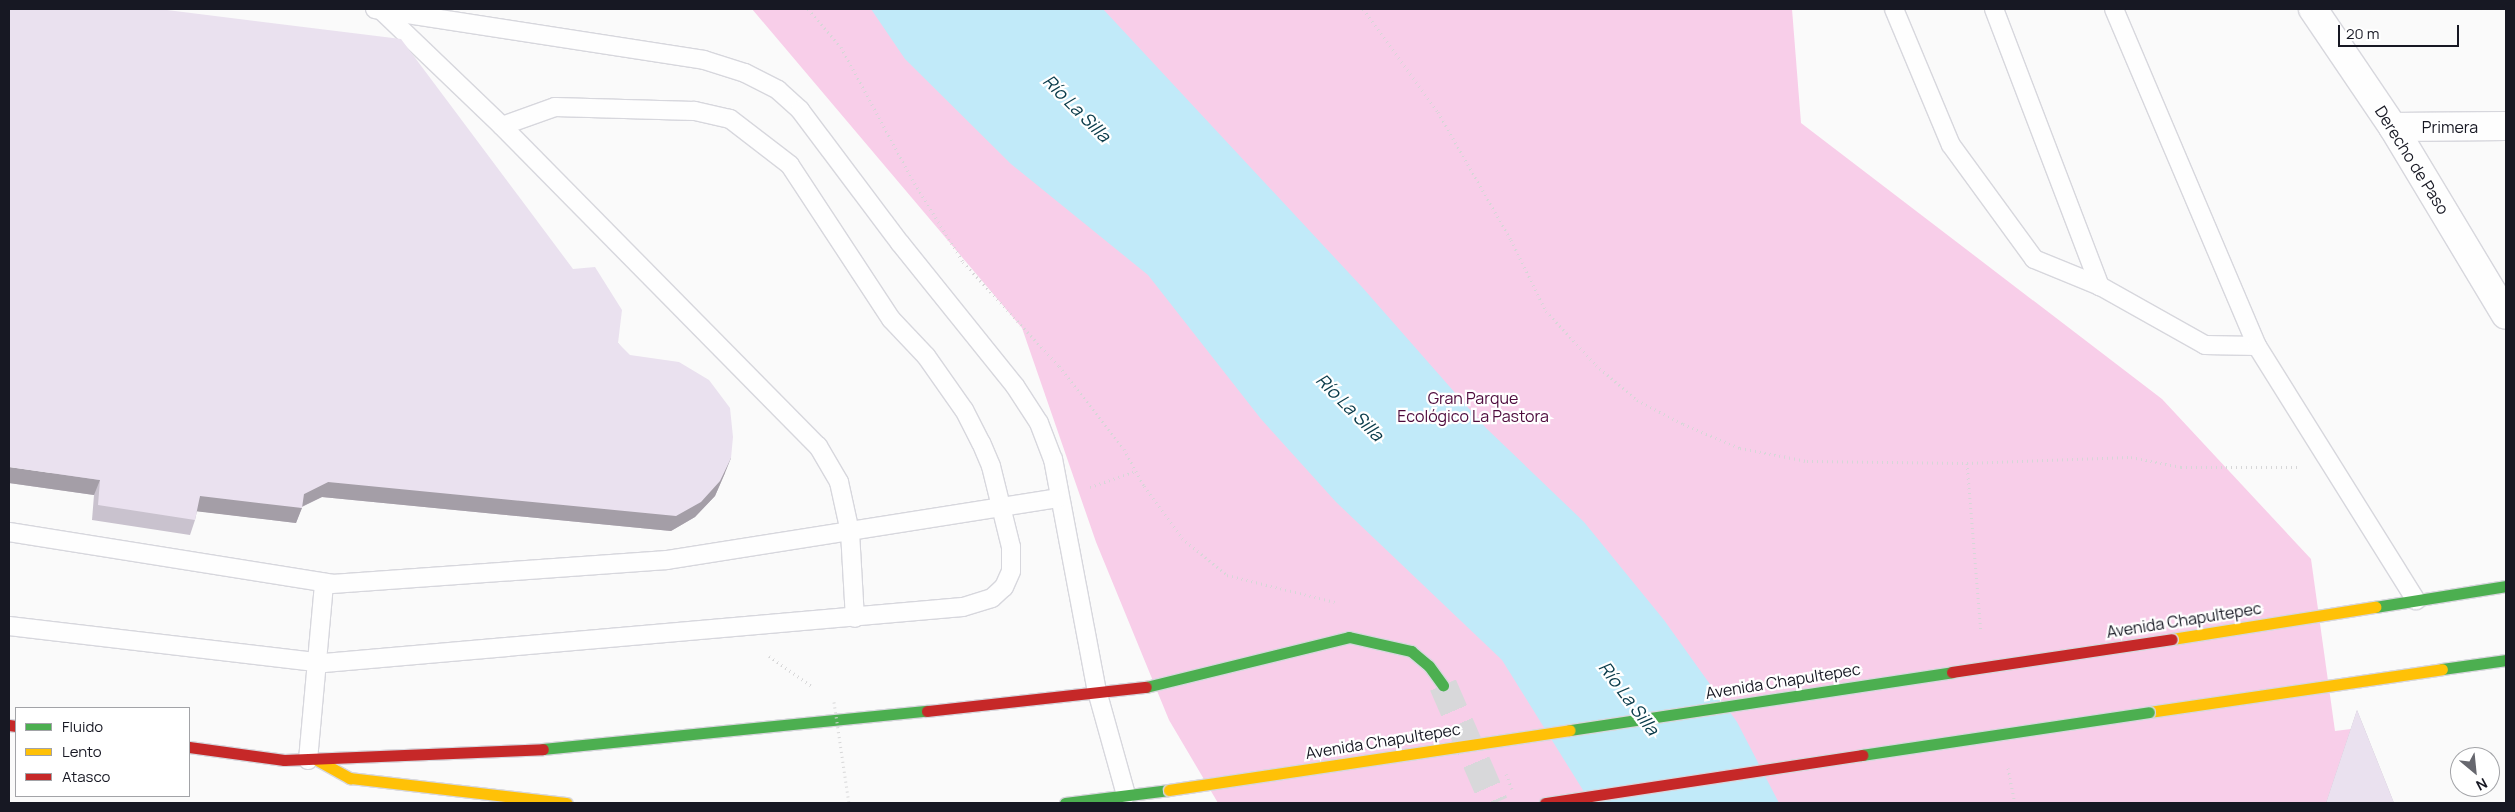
<!DOCTYPE html>
<html>
<head>
<meta charset="utf-8">
<style>
  body { margin:0 }
  #map { position:relative; width:2515px; height:812px; overflow:hidden; background:#fafafa; font-family:Manrope,sans-serif }
  div>[style] { position:absolute }
  .green>* { inset:0; background:#f8cee9 }
  .water>* { inset:0; background:#c1eaf9 }
  .secondary-tunnel>* { height:28px; margin-top:-14px; transform-origin:0; background:repeating-linear-gradient(90deg,#d8d8da 0 28px,transparent 0 42px) }
  .path>* { height:3px; margin-top:-1.5px; transform-origin:0; background:repeating-linear-gradient(90deg,#d7d7d8 0 1px,transparent 0 5px) }
  .roads { filter:drop-shadow(1px 0 #d7d7dd) drop-shadow(-1px 0 #d7d7dd) drop-shadow(0 1px #d7d7dd) drop-shadow(0 -1px #d7d7dd) }
  .lane>* { height:18px; margin:-9px; padding:0 9px; transform-origin:9px; border-radius:9px; background:#fefefe }
  .street>* { height:28px; margin:-14px; padding:0 14px; transform-origin:14px; border-radius:14px; background:#fefefe }
  .fast>* { height:11px; margin:-5.5px; padding:0 5.5px; transform-origin:5.5px; border-radius:5.5px; background:#4caf50 }
  .slow>* { height:11px; margin:-5.5px; padding:0 5.5px; transform-origin:5.5px; border-radius:5.5px; background:#ffc107 }
  .jam>* { height:11px; margin:-5.5px; padding:0 5.5px; transform-origin:5.5px; border-radius:5.5px; background:#c62828 }
  .path-bridge>* { height:3px; margin-top:-1.5px; transform-origin:0; background:repeating-linear-gradient(90deg,#d7d7d8 0 1px,transparent 0 5px) }
  .bridges { filter:drop-shadow(1px 0 #d7d7dd) drop-shadow(-1px 0 #d7d7dd) drop-shadow(0 1px #d7d7dd) drop-shadow(0 -1px #d7d7dd) }
  .fast-bridge>* { height:11px; margin:-5.5px; padding:0 5.5px; transform-origin:5.5px; border-radius:5.5px; background:#4caf50 }
  .slow-bridge>* { height:11px; margin:-5.5px; padding:0 5.5px; transform-origin:5.5px; border-radius:5.5px; background:#ffc107 }
  .jam-bridge>* { height:11px; margin:-5.5px; padding:0 5.5px; transform-origin:5.5px; border-radius:5.5px; background:#c62828 }
  .wall>* { inset:0; background:#c9c2ce }
  .shaded-wall>* { inset:0; background:#a49ea7 }
  .building>* { inset:0; background:#eae1ef }
  span { translate:-50% -50%; white-space:nowrap; text-align:center; line-height:1.15; -webkit-text-stroke:4.5px #fff; paint-order:stroke }
  .street-label { font-size:16px; color:#171823 }
  .park-label { font-size:16px; color:#4d0a3c }
  .water-label { font-size:18px; color:#083a49; font-style:italic }
  .frame { position:absolute; inset:0; border:10px solid #171823; pointer-events:none }
  .legend { position:absolute; left:15px; top:707px; width:175px; height:90px; box-sizing:border-box; background:#fff; border:1px solid #a2a3a7; margin:0; padding:6px 9px; list-style:none; font-size:15px; color:#171823 }
  .legend li { display:flex; align-items:center; gap:10px; height:25px }
  .legend b { width:25px; border:1px solid #a2a3a7 }
  .north { position:absolute; left:2450px; top:747px; width:50px; height:50px; box-sizing:border-box; background:#fff; border:1px solid #a2a3a7; border-radius:50%; rotate:152deg; font-size:14px; font-weight:700; line-height:20px; text-align:center; color:#171823 }
  .north::after { content:''; display:block; margin:auto; width:18px; height:22px; background:#66676e; clip-path:polygon(50% 0,100% 100%,50% 72%,0 100%) }
  .scale { position:absolute; left:2338px; top:25px; width:121px; height:22px; box-sizing:border-box; border:2px solid #171823; border-top:0; padding-left:6px; font-size:15px; line-height:18px; white-space:nowrap; color:#171823; -webkit-text-stroke:4px #fff; paint-order:stroke }
</style>
</head>
<body>
<div id="map">
  <div class="green">
    <div style="clip-path:polygon(752px 9px,1792px 9px,1801px 123px,2162px 399px,2311px 559px,2335px 731px,2351px 729px,2336px 803px,1218px 803px,1169px 720px,1096px 542px,1022px 328px)"></div>
  </div>
  <div class="water">
    <div style="clip-path:polygon(871px 9px,1103px 9px,1362px 287px,1486px 428px,1584px 522px,1664px 620px,1737px 722px,1779px 803px,1591px 803px,1502px 660px,1336px 502px,1261px 419px,1148px 275px,1011px 164px,905px 59px)"></div>
  </div>
  <div class="secondary-tunnel">
    <div style="left:1443px;top:685px;width:129px;rotate:66.6deg"></div>
  </div>
  <div class="path">
    <div style="left:808px;top:9px;width:50px;rotate:49deg"></div>
    <div style="left:841px;top:47px;width:150px;rotate:61.7deg"></div>
    <div style="left:912px;top:179px;width:97px;rotate:58.4deg"></div>
    <div style="left:963px;top:262px;width:142px;rotate:47.3deg"></div>
    <div style="left:1059px;top:366px;width:105px;rotate:51.9deg"></div>
    <div style="left:1124px;top:449px;width:42px;rotate:61.6deg"></div>
    <div style="left:1144px;top:486px;width:64px;rotate:53.8deg"></div>
    <div style="left:1182px;top:538px;width:58px;rotate:39.4deg"></div>
    <div style="left:1227px;top:575px;width:111px;rotate:14deg"></div>
    <div style="left:1363px;top:9px;width:127px;rotate:53.9deg"></div>
    <div style="left:1438px;top:112px;width:147px;rotate:60.3deg"></div>
    <div style="left:1511px;top:240px;width:79px;rotate:63.8deg"></div>
    <div style="left:1546px;top:311px;width:74px;rotate:47.2deg"></div>
    <div style="left:1596px;top:365px;width:54px;rotate:40.5deg"></div>
    <div style="left:1637px;top:400px;width:52px;rotate:27.6deg"></div>
    <div style="left:1683px;top:424px;width:62px;rotate:22.8deg"></div>
    <div style="left:1740px;top:448px;width:68px;rotate:11deg"></div>
    <div style="left:1807px;top:461px;width:160px;rotate:0.7deg"></div>
    <div style="left:1967px;top:463px;width:164px;rotate:-2.1deg"></div>
    <div style="left:2131px;top:457px;width:51px;rotate:11.3deg"></div>
    <div style="left:2181px;top:467px;width:116px"></div>
    <div style="left:1967px;top:463px;width:170px;rotate:85.3deg"></div>
    <div style="left:1090px;top:487px;width:49px;rotate:-19.2deg"></div>
    <div style="left:769px;top:656px;width:54px;rotate:35.2deg"></div>
    <div style="left:2008px;top:768px;width:36px;rotate:79deg"></div>
    <div style="left:1506px;top:774px;width:16px;rotate:68deg"></div>
  </div>
  <div class="roads">
    <div class="lane">
      <div style="left:375px;top:9px;width:333px;rotate:8.8deg"></div>
      <div style="left:704px;top:60px;width:43px;rotate:17.6deg"></div>
      <div style="left:745px;top:73px;width:37px;rotate:27deg"></div>
      <div style="left:778px;top:90px;width:30px;rotate:42deg"></div>
      <div style="left:800px;top:110px;width:166px;rotate:53.1deg"></div>
      <div style="left:900px;top:243px;width:184px;rotate:51.2deg"></div>
      <div style="left:1015px;top:386px;width:44px;rotate:57deg"></div>
      <div style="left:1039px;top:423px;width:39px;rotate:69deg"></div>
      <div style="left:1053px;top:459px;width:236px;rotate:79.3deg"></div>
      <div style="left:1097px;top:691px;width:108px;rotate:74.4deg"></div>
      <div style="left:380px;top:9px;width:169px;rotate:43.8deg"></div>
      <div style="left:502px;top:126px;width:450px;rotate:45.4deg"></div>
      <div style="left:818px;top:446px;width:42px;rotate:59.7deg"></div>
      <div style="left:839px;top:482px;width:51px;rotate:77.6deg"></div>
      <div style="left:850px;top:532px;width:86px;rotate:86.7deg"></div>
      <div style="left:1894px;top:9px;width:147px;rotate:67.3deg"></div>
      <div style="left:1951px;top:145px;width:141px;rotate:53.9deg"></div>
      <div style="left:2034px;top:259px;width:71px;rotate:22.2deg"></div>
      <div style="left:1994px;top:9px;width:297px;rotate:69.1deg"></div>
      <div style="left:2100px;top:286px;width:120px;rotate:29.3deg"></div>
      <div style="left:2205px;top:345px;width:52px;rotate:1.1deg"></div>
      <div style="left:2114px;top:9px;width:366px;rotate:67deg"></div>
      <div style="left:2257px;top:346px;width:300px;rotate:58deg"></div>
      <div style="left:9px;top:532px;width:327px;rotate:9.1deg"></div>
      <div style="left:332px;top:584px;width:336px;rotate:-4.1deg"></div>
      <div style="left:667px;top:560px;width:396px;rotate:-9deg"></div>
      <div style="left:9px;top:626px;width:317px;rotate:6.7deg"></div>
      <div style="left:324px;top:663px;width:641px;rotate:-5.01deg"></div>
      <div style="left:963px;top:607px;width:30px;rotate:-17deg"></div>
      <div style="left:992px;top:598px;width:16px;rotate:-43deg"></div>
      <div style="left:1004px;top:587px;width:17px;rotate:-66deg"></div>
      <div style="left:1011px;top:571px;width:24px;rotate:-90deg"></div>
      <div style="left:1011px;top:547px;width:83px;rotate:-103.9deg"></div>
      <div style="left:991px;top:466px;width:25px;rotate:-113deg"></div>
      <div style="left:981px;top:443px;width:37px;rotate:-117deg"></div>
      <div style="left:964px;top:410px;width:66px;rotate:-125.1deg"></div>
      <div style="left:926px;top:356px;width:51px;rotate:-133.4deg"></div>
      <div style="left:891px;top:319px;width:184px;rotate:-123.3deg"></div>
      <div style="left:790px;top:165px;width:76px;rotate:-142.5deg"></div>
      <div style="left:730px;top:119px;width:37px;rotate:-167deg"></div>
      <div style="left:694px;top:111px;width:139px;rotate:-178.4deg"></div>
      <div style="left:555px;top:107px;width:56px;rotate:160.3deg"></div>
      <div style="left:308px;top:760px;width:178px;rotate:-84.8deg"></div>
    </div>
    <div class="street">
      <div style="left:2313px;top:9px;width:143px;rotate:55.9deg"></div>
      <div style="left:2393px;top:127px;width:219px;rotate:59deg"></div>
      <div style="left:2393px;top:127px;width:113px;rotate:-0.5deg"></div>
    </div>
    <div class="fast">
      <div style="left:2375px;top:607px;width:133px;rotate:-9.1deg"></div>
      <div style="left:2442px;top:669px;width:65px;rotate:-8deg"></div>
      <div style="left:1146px;top:687px;width:209px;rotate:-13.8deg"></div>
      <div style="left:1349px;top:637px;width:64px;rotate:12.7deg"></div>
      <div style="left:1411px;top:651px;width:23px;rotate:40deg"></div>
      <div style="left:1429px;top:666px;width:24px;rotate:54deg"></div>
      <div style="left:543px;top:749px;width:386px;rotate:-5.7deg"></div>
      <div style="left:1065px;top:803px;width:105px;rotate:-7.1deg"></div>
    </div>
    <div class="slow">
      <div style="left:2172px;top:639px;width:206px;rotate:-9deg"></div>
      <div style="left:2149px;top:712px;width:296px;rotate:-8.3deg"></div>
      <div style="left:317px;top:760px;width:38px;rotate:29deg"></div>
      <div style="left:350px;top:778px;width:218px;rotate:6.6deg"></div>
    </div>
    <div class="jam">
      <div style="left:927px;top:711px;width:220px;rotate:-6.3deg"></div>
      <div style="left:9px;top:725px;width:7px;rotate:8deg"></div>
      <div style="left:189px;top:747px;width:96px;rotate:7.8deg"></div>
      <div style="left:284px;top:760px;width:259px;rotate:-2.4deg"></div>
    </div>
  </div>
  <div class="path-bridge">
    <div style="left:834px;top:702px;width:102px;rotate:81.6deg"></div>
  </div>
  <div class="bridges">
    <div class="fast-bridge">
      <div style="left:1570px;top:730px;width:386px;rotate:-8.6deg"></div>
      <div style="left:1862px;top:755px;width:290px;rotate:-8.5deg"></div>
    </div>
    <div class="slow-bridge">
      <div style="left:1169px;top:790px;width:405px;rotate:-8.5deg"></div>
    </div>
    <div class="jam-bridge">
      <div style="left:1952px;top:672px;width:222px;rotate:-8.5deg"></div>
      <div style="left:1545px;top:803px;width:321px;rotate:-8.6deg"></div>
    </div>
  </div>
  <div class="wall">
    <div style="clip-path:polygon(618px 343px,725px 473px,715px 496px,695px 517px,671px 531px,322px 497px,302px 507px,296px 523px,197px 511px,195px 520px,190px 535px,92px 520px,94px 495px,9px 483px)"></div>
    <div style="clip-path:polygon(2357px 710px,2394px 803px,2326px 803px)"></div>
  </div>
  <div class="shaded-wall">
    <div style="clip-path:polygon(731px 458px,725px 473px,715px 496px,695px 517px,671px 531px,322px 497px,299px 508px,302px 508px,296px 523px,194px 511px,200px 496px,304px 494px,328px 482px)"></div>
    <div style="clip-path:polygon(9px 467px,100px 480px,94px 495px,9px 483px)"></div>
  </div>
  <div class="building">
    <div style="clip-path:polygon(9px 9px,159px 9px,401px 39px,573px 269px,595px 267px,622px 310px,618px 343px,630px 355px,679px 362px,709px 380px,730px 408px,733px 437px,731px 458px,720px 481px,701px 502px,676px 516px,328px 482px,304px 494px,302px 508px,200px 496px,195px 520px,98px 505px,100px 480px,9px 467px)"></div>
    <div style="clip-path:polygon(2357px 710px,2394px 803px,2326px 803px)"></div>
  </div>
  <div class="street-label">
    <span style="left:2450px;top:127px">Primera</span>
    <span style="left:2412px;top:160px;rotate:58deg">Derecho de Paso</span>
    <span style="left:2184px;top:620px;rotate:-9deg">Avenida Chapultepec</span>
    <span style="left:1783px;top:681px;rotate:-9deg">Avenida Chapultepec</span>
    <span style="left:1383px;top:741px;rotate:-9deg">Avenida Chapultepec</span>
  </div>
  <div class="park-label">
    <span style="left:1473px;top:407px">Gran Parque<br>Ecológico La Pastora</span>
  </div>
  <div class="water-label">
    <span style="left:1077px;top:108px;rotate:45deg">Río La Silla</span>
    <span style="left:1350px;top:407px;rotate:45deg">Río La Silla</span>
    <span style="left:1629px;top:698px;rotate:53deg">Río La Silla</span>
  </div>
  <div class="frame"></div>
  <ul class="legend">
  <li><b style="height:6px;background:#4caf50"></b>Fluido</li>
  <li><b style="height:6px;background:#ffc107"></b>Lento</li>
  <li><b style="height:6px;background:#c62828"></b>Atasco</li>
  </ul>
  <div class="north">N</div>
  <div class="scale">20 m</div>
</div>
</body>
</html>
